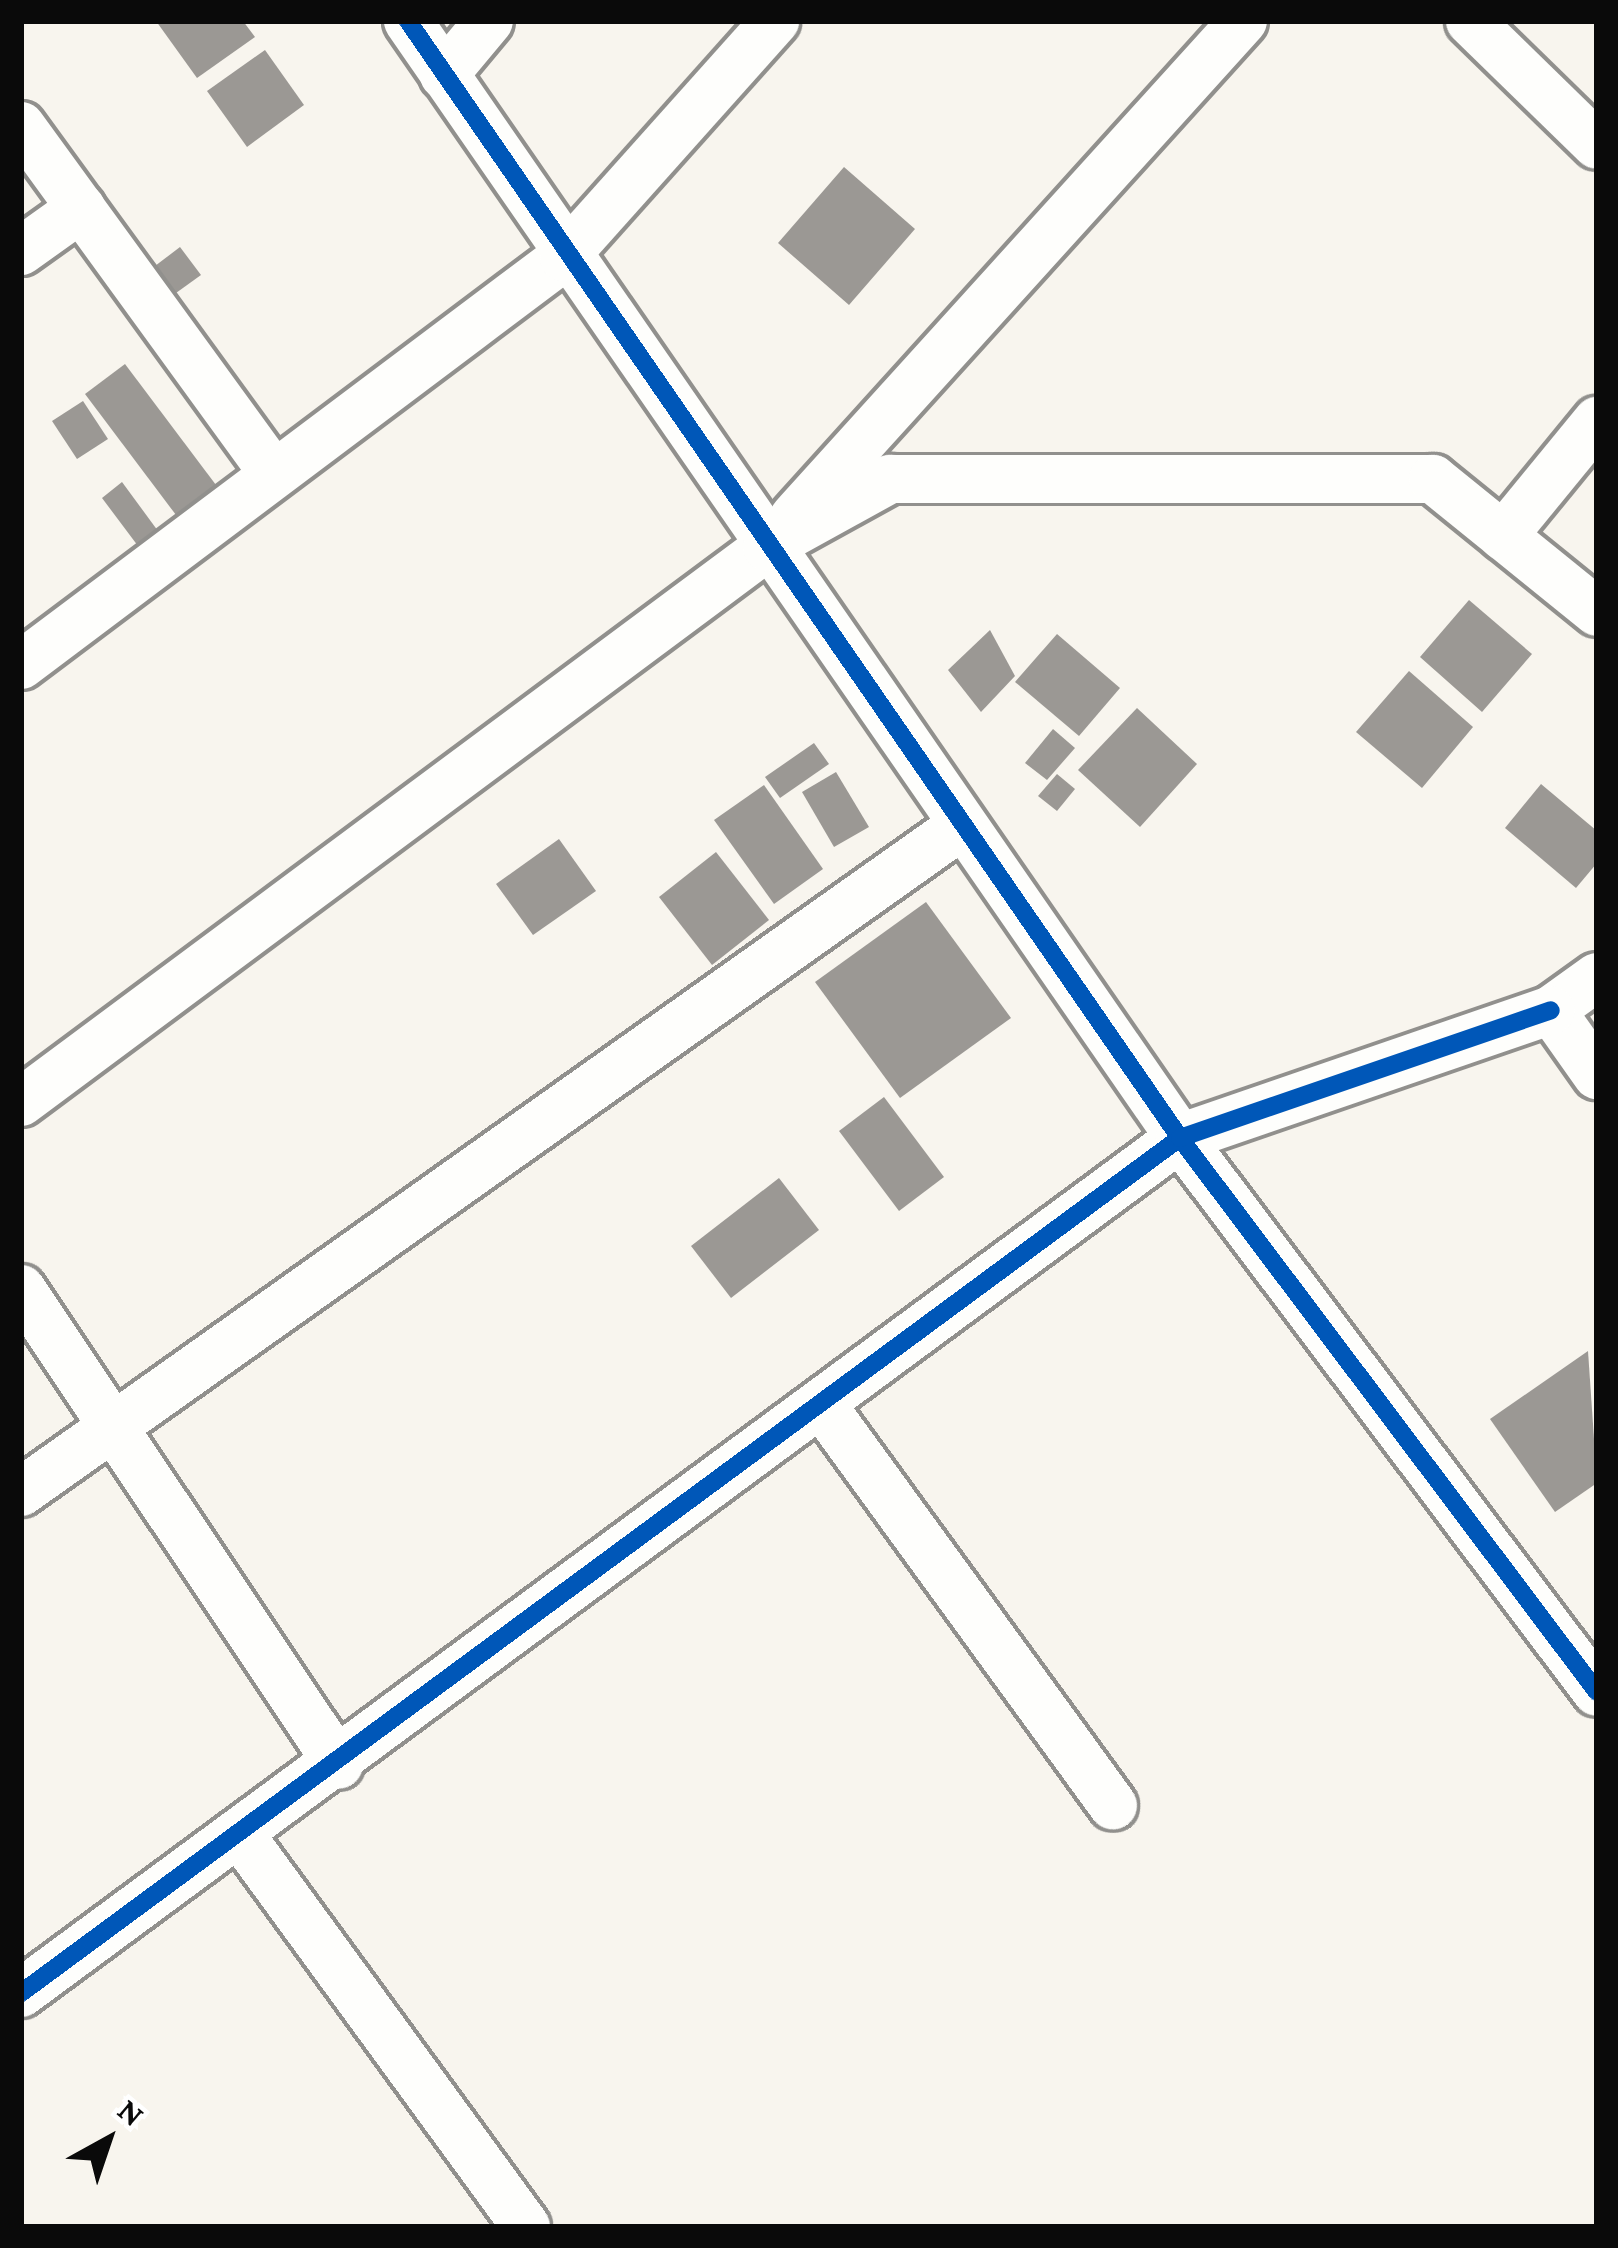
<!DOCTYPE html>
<html>
<head>
<meta charset="utf-8">
<style>
  body { margin:0 }
  #map { position:relative; width:1618px; height:2248px; overflow:hidden; background:#f8f5ee; font-family:"Crimson Pro",serif }
  div>[style] { position:absolute }
  .building>* { inset:0; background:#9b9894 }
  .roads { filter:drop-shadow(3px 0 #91908d) drop-shadow(-3px 0 #91908d) drop-shadow(0 3px #91908d) drop-shadow(0 -3px #91908d) }
  .minor>* { height:48px; margin:-24px; padding:0 24px; transform-origin:24px; border-radius:24px; background:#fefefc }
  .cycleway>* { height:18px; margin:-9px; padding:0 9px; transform-origin:9px; border-radius:9px; background:#0057b8 }
  span { translate:-50% -50%; white-space:nowrap; text-align:center; line-height:1.15; -webkit-text-stroke:12px #fff; paint-order:stroke }
  .frame { position:absolute; inset:0; border:24px solid #0a0a0a; pointer-events:none }
  .north { position:absolute; left:48px; top:2080px; width:120px; height:120px; -webkit-text-stroke:9px #fff; paint-order:stroke; rotate:40deg; font-size:33px; font-weight:700; line-height:48px; text-align:center; color:#0a0a0a }
  .north::after { content:''; display:block; margin:auto; width:42px; height:54px; background:#0a0a0a; clip-path:polygon(50% 0,100% 100%,50% 72%,0 100%) }
</style>
</head>
<body>
<div id="map">
  <div class="building">
    <div style="clip-path:polygon(156px 21px,243px 21px,255px 37px,197px 78px)"></div>
    <div style="clip-path:polygon(265px 50px,304px 105px,247px 147px,207px 91px)"></div>
    <div style="clip-path:polygon(844px 167px,915px 229px,849px 305px,778px 243px)"></div>
    <div style="clip-path:polygon(180px 247px,201px 275px,176px 293px,155px 266px)"></div>
    <div style="clip-path:polygon(125px 364px,219px 489px,179px 519px,85px 394px)"></div>
    <div style="clip-path:polygon(83px 401px,108px 439px,77px 459px,52px 421px)"></div>
    <div style="clip-path:polygon(122px 482px,158px 531px,138px 546px,102px 498px)"></div>
    <div style="clip-path:polygon(1469px 600px,1532px 654px,1482px 712px,1420px 657px)"></div>
    <div style="clip-path:polygon(990px 630px,1015px 676px,981px 712px,948px 670px)"></div>
    <div style="clip-path:polygon(1057px 634px,1120px 688px,1079px 736px,1015px 682px)"></div>
    <div style="clip-path:polygon(1409px 671px,1473px 727px,1422px 788px,1356px 732px)"></div>
    <div style="clip-path:polygon(1137px 708px,1197px 764px,1140px 827px,1078px 770px)"></div>
    <div style="clip-path:polygon(1053px 729px,1075px 748px,1047px 780px,1025px 763px)"></div>
    <div style="clip-path:polygon(814px 743px,829px 764px,780px 798px,765px 777px)"></div>
    <div style="clip-path:polygon(836px 772px,869px 827px,834px 847px,802px 792px)"></div>
    <div style="clip-path:polygon(1057px 774px,1075px 789px,1057px 811px,1038px 796px)"></div>
    <div style="clip-path:polygon(1541px 784px,1597px 831px,1597px 863px,1576px 888px,1505px 828px)"></div>
    <div style="clip-path:polygon(764px 785px,823px 869px,774px 904px,714px 820px)"></div>
    <div style="clip-path:polygon(559px 839px,596px 891px,533px 935px,496px 884px)"></div>
    <div style="clip-path:polygon(716px 852px,769px 920px,712px 965px,659px 897px)"></div>
    <div style="clip-path:polygon(926px 902px,1011px 1018px,900px 1098px,815px 982px)"></div>
    <div style="clip-path:polygon(884px 1097px,944px 1177px,899px 1211px,839px 1131px)"></div>
    <div style="clip-path:polygon(779px 1178px,819px 1230px,731px 1298px,691px 1246px)"></div>
    <div style="clip-path:polygon(1588px 1351px,1597px 1483px,1555px 1512px,1490px 1419px)"></div>
  </div>
  <div class="roads">
    <div class="minor">
      <div style="left:408px;top:21px;width:1358px;rotate:55.35deg"></div>
      <div style="left:1180px;top:1138px;width:693px;rotate:53.03deg"></div>
      <div style="left:1470px;top:21px;width:177px;rotate:44.3deg"></div>
      <div style="left:444px;top:75px;width:70px;rotate:-50.2deg"></div>
      <div style="left:21px;top:126px;width:430px;rotate:54deg"></div>
      <div style="left:21px;top:251px;width:74px;rotate:-35.6deg"></div>
      <div style="left:794px;top:517px;width:669px;rotate:-47.85deg"></div>
      <div style="left:1503px;top:536px;width:149px;rotate:-50.7deg"></div>
      <div style="left:21px;top:665px;width:679px;rotate:-36.92deg"></div>
      <div style="left:564px;top:257px;width:317px;rotate:-48.2deg"></div>
      <div style="left:1597px;top:977px;width:57px;rotate:144.3deg"></div>
      <div style="left:1551px;top:1010px;width:80px;rotate:54.7deg"></div>
      <div style="left:21px;top:1102px;width:930px;rotate:-36.65deg"></div>
      <div style="left:767px;top:547px;width:141px;rotate:-28.9deg"></div>
      <div style="left:890px;top:479px;width:543px"></div>
      <div style="left:1433px;top:479px;width:211px;rotate:39deg"></div>
      <div style="left:21px;top:1289px;width:572px;rotate:56.25deg"></div>
      <div style="left:822px;top:1405px;width:495px;rotate:54deg"></div>
      <div style="left:21px;top:1492px;width:1152px;rotate:-35.32deg"></div>
      <div style="left:239px;top:1833px;width:487px;rotate:53.9deg"></div>
      <div style="left:21px;top:1993px;width:1440px;rotate:-36.42deg"></div>
      <div style="left:1180px;top:1138px;width:392px;rotate:-19deg"></div>
    </div>
  </div>
  <div class="cycleway">
    <div style="left:408px;top:21px;width:1358px;rotate:55.35deg"></div>
    <div style="left:1180px;top:1138px;width:693px;rotate:53.03deg"></div>
    <div style="left:21px;top:1993px;width:1440px;rotate:-36.42deg"></div>
    <div style="left:1180px;top:1138px;width:392px;rotate:-19deg"></div>
  </div>
  <div class="frame"></div>
  <div class="north">N</div>
</div>
</body>
</html>
